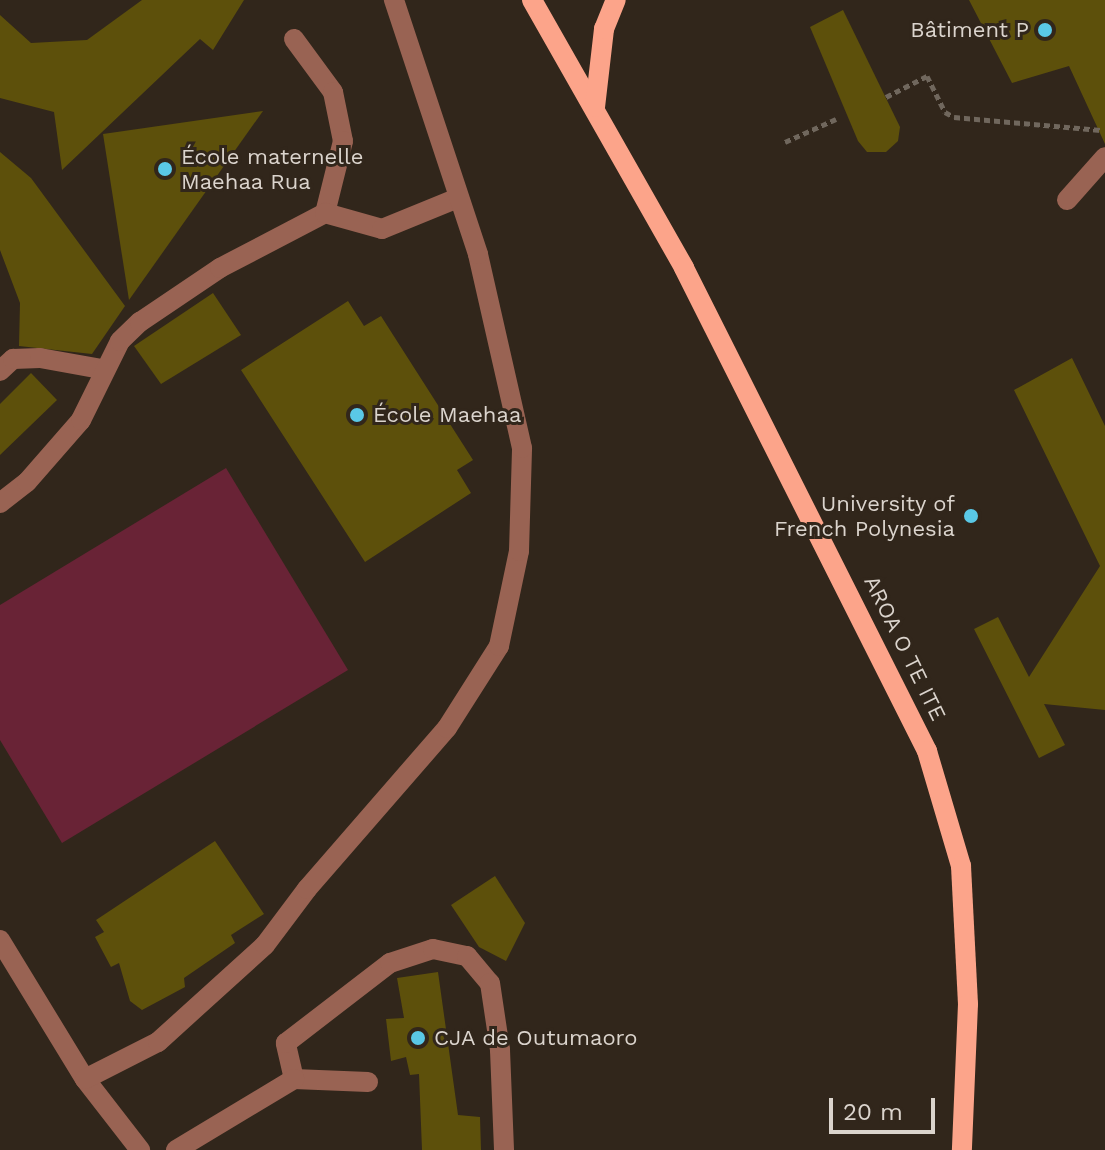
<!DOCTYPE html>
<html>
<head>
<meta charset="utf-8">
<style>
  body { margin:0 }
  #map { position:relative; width:1105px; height:1150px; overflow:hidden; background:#31261b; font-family:"Work Sans",sans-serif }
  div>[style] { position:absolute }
  .green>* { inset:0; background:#692336 }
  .building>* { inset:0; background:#5d500b }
  .path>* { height:5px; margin-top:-2.5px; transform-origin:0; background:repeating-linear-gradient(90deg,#70675d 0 6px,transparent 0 10px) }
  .minor>* { height:20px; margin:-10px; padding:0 10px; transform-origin:10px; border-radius:10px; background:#996353 }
  .major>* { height:20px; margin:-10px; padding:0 10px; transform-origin:10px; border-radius:10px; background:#fca48a }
  .dots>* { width:22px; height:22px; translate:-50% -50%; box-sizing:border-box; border:4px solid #31261b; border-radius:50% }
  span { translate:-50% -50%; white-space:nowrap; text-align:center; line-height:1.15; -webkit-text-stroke:6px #31261b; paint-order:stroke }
  .poi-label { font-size:22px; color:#dbd4cd }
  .right { translate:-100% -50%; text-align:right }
  .left { translate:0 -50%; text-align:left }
  .street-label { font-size:22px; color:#dbd4cd }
  .scale { position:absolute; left:829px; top:1098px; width:106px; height:36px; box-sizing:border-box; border:4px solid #dbd4cd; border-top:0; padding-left:10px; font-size:24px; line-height:28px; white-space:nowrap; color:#dbd4cd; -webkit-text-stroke:6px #31261b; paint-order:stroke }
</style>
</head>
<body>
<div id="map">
  <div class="green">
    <div style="clip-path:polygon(226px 468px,348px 670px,62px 843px,0 740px,0 605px)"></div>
  </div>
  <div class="building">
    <div style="clip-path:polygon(142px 0,244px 0,213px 50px,200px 39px,62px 170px,54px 112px,0 98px,0 15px,31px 43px,87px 40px)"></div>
    <div style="clip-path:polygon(969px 0,1105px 0,1105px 144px,1069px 66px,1012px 83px)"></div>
    <div style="clip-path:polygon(843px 10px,900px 127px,898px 141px,886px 152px,867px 152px,858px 141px,810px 27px)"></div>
    <div style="clip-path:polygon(263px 111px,129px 300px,103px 134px)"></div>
    <div style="clip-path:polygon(0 152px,31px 178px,125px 306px,92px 354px,19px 346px,20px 303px,0 250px)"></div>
    <div style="clip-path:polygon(213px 293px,241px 335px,161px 384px,134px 346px)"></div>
    <div style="clip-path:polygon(348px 301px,364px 326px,381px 316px,473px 460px,457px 470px,471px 493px,365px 562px,241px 370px)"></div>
    <div style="clip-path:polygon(1072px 358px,1105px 426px,1105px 710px,1044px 704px,1065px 745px,1039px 758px,974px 629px,998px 617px,1029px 677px,1100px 566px,1014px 390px)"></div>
    <div style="clip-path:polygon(31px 373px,57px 400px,0 455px,0 404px)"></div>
    <div style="clip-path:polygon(215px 841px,264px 914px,231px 935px,235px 943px,184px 978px,185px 987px,142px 1010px,130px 1001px,119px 963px,111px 967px,95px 937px,104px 932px,96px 920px)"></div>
    <div style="clip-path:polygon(495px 876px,525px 923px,506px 961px,479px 947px,451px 905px)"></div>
    <div style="clip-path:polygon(438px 972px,458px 1115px,480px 1117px,481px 1150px,422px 1150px,419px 1074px,410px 1075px,406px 1057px,391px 1061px,386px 1019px,404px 1018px,397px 978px)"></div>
  </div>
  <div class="path">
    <div style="left:886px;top:97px;width:46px;rotate:-27.1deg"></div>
    <div style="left:927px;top:76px;width:40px;rotate:63.4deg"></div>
    <div style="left:945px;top:112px;width:10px;rotate:29deg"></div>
    <div style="left:954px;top:117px;width:147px;rotate:5.1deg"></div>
    <div style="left:785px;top:142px;width:56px;rotate:-24.3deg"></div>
  </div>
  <div class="minor">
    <div style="left:294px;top:39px;width:66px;rotate:53.7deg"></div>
    <div style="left:333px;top:92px;width:50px;rotate:78.5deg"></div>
    <div style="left:343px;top:141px;width:74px;rotate:104deg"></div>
    <div style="left:1067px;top:200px;width:57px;rotate:-48.5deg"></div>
    <div style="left:0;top:371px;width:18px;rotate:-43deg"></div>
    <div style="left:13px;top:359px;width:27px;rotate:-2deg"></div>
    <div style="left:40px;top:358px;width:63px;rotate:10.1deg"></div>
    <div style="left:0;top:503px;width:34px;rotate:-38deg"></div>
    <div style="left:27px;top:482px;width:82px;rotate:-48.9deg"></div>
    <div style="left:81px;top:420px;width:88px;rotate:-63.7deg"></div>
    <div style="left:120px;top:341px;width:28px;rotate:-44deg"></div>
    <div style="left:140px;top:322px;width:97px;rotate:-34deg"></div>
    <div style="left:220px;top:268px;width:119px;rotate:-27.6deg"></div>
    <div style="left:325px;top:213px;width:59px;rotate:15.7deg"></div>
    <div style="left:382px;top:229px;width:82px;rotate:-22.2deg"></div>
    <div style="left:0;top:940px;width:163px;rotate:58.6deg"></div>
    <div style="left:85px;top:1079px;width:90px;rotate:52.2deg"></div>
    <div style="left:85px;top:1079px;width:82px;rotate:-26.9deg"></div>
    <div style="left:158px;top:1042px;width:144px;rotate:-42.2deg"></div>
    <div style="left:265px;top:945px;width:70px;rotate:-53.1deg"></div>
    <div style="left:307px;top:889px;width:213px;rotate:-49deg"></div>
    <div style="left:447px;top:728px;width:97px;rotate:-57.6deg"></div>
    <div style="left:499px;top:646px;width:97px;rotate:-78.1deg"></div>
    <div style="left:519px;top:551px;width:103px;rotate:-88.3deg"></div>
    <div style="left:522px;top:448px;width:199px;rotate:-102.8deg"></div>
    <div style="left:478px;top:254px;width:268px;rotate:-108.3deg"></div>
    <div style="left:368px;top:1082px;width:74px;rotate:-177.7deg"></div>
    <div style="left:294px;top:1079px;width:37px;rotate:-103deg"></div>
    <div style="left:286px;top:1043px;width:131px;rotate:-37.6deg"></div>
    <div style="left:390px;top:963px;width:45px;rotate:-18deg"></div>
    <div style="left:433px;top:949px;width:35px;rotate:12deg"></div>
    <div style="left:467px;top:956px;width:35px;rotate:50deg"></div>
    <div style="left:490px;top:983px;width:68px;rotate:81.5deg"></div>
    <div style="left:500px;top:1050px;width:100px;rotate:87.7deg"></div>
    <div style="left:176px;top:1150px;width:138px;rotate:-31deg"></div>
  </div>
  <div class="major">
    <div style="left:532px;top:0;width:308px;rotate:60.4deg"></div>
    <div style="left:684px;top:268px;width:541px;rotate:63.29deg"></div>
    <div style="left:927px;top:751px;width:120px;rotate:73.5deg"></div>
    <div style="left:961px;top:866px;width:138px;rotate:87.1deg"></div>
    <div style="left:968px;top:1004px;width:146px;rotate:92.4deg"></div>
    <div style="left:595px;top:107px;width:79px;rotate:-83.4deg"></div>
    <div style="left:604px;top:29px;width:31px;rotate:-68deg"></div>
  </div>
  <div class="dots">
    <div style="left:1045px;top:30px;background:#5ac8e6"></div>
    <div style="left:165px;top:169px;background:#5ac8e6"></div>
    <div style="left:357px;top:415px;background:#5ac8e6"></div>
    <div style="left:971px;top:516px;background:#5ac8e6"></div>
    <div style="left:418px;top:1038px;background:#5ac8e6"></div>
  </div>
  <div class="poi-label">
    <span class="right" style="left:1029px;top:30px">Bâtiment P</span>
    <span class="left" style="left:181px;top:169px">École maternelle<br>Maehaa Rua</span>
    <span class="left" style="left:373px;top:415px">École Maehaa</span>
    <span class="right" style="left:955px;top:516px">University of<br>French Polynesia</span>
    <span class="left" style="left:434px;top:1038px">CJA de Outumaoro</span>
  </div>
  <div class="street-label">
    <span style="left:905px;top:648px;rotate:64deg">AROA O TE ITE</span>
  </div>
  <div class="scale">20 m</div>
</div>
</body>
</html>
